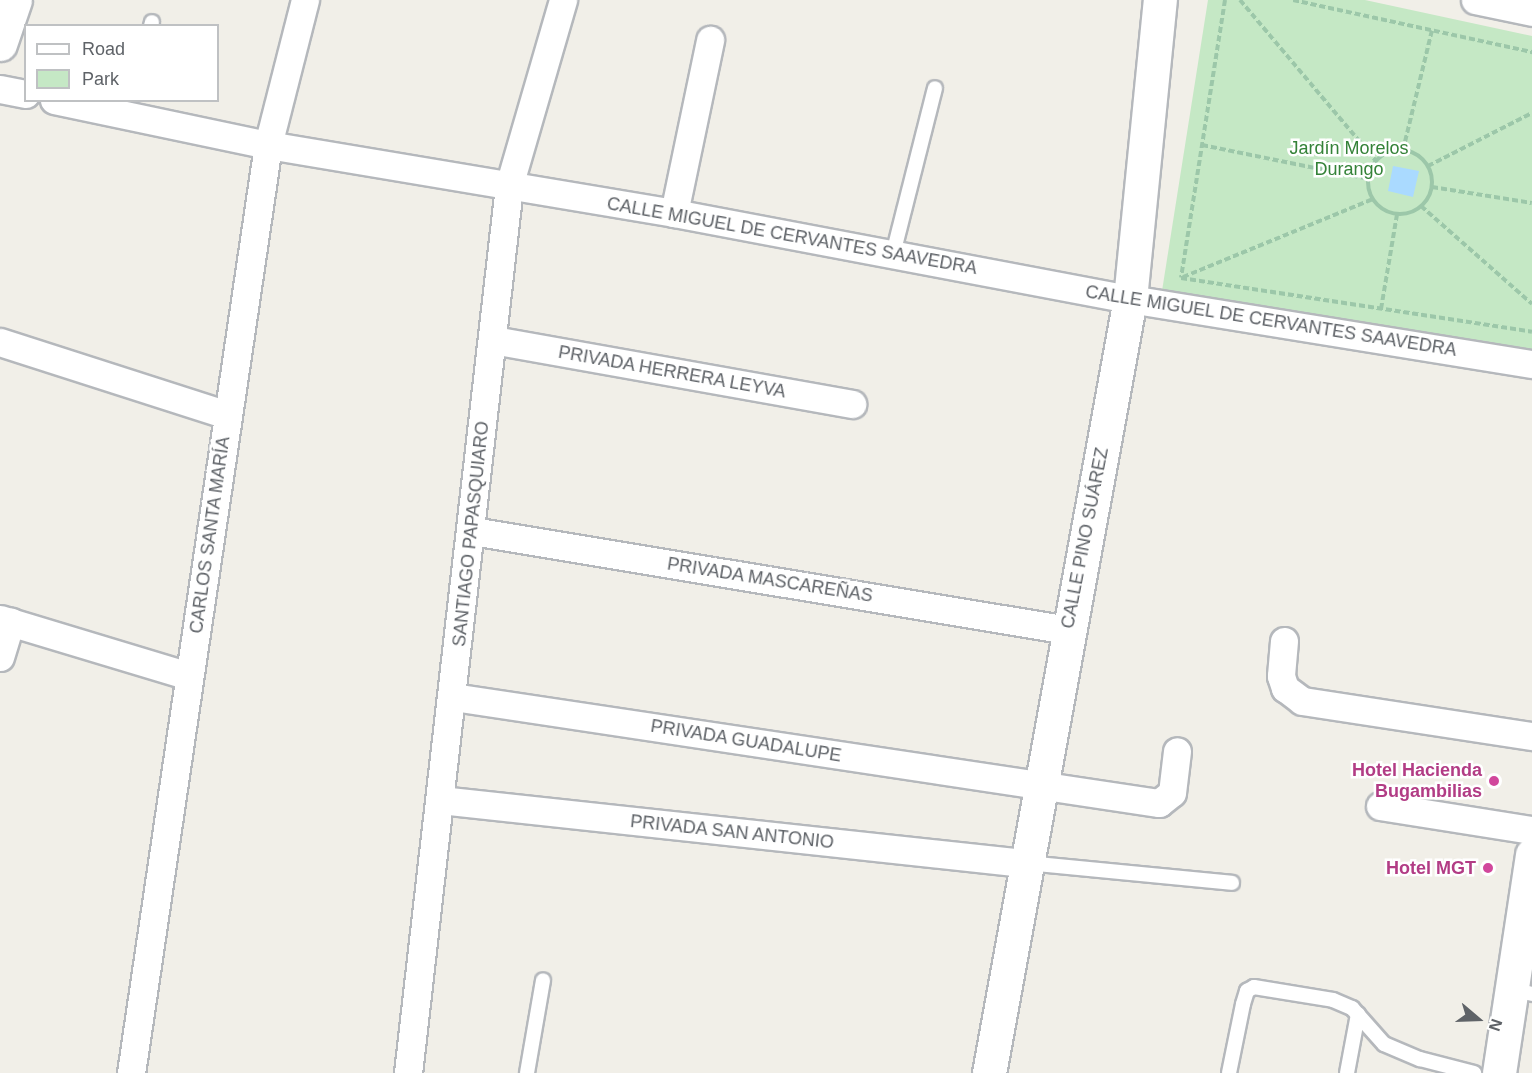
<!DOCTYPE html>
<html>
<head>
<meta charset="utf-8">
<style>
  body { margin:0 }
  #map { position:relative; width:1532px; height:1073px; overflow:hidden; background:#f1efe8; font-family:Helvetica,sans-serif }
  div>[style] { position:absolute }
  .green>* { inset:0; background:#c5e8c5 }
  .water>* { inset:0; background:#aadaff }
  .path>* { height:4px; margin-top:-2px; transform-origin:0; background:repeating-linear-gradient(90deg,#9cc7a9 0 6px,transparent 0 9px) }
  .path>.ring { margin:-2px; padding:0; box-sizing:content-box; background:none; border:4px solid #9cc7a9; border-radius:50% }
  .roads { filter:drop-shadow(2px 0 #b5b8bc) drop-shadow(-2px 0 #b5b8bc) drop-shadow(0 2px #b5b8bc) drop-shadow(0 -2px #b5b8bc) }
  .service>* { height:14px; margin:-7px; padding:0 7px; transform-origin:7px; border-radius:7px; background:#fff }
  .minor>* { height:27px; margin:-13.5px; padding:0 13.5px; transform-origin:13.5px; border-radius:13.5px; background:#fff }
  .tertiary>* { height:33px; margin:-16.5px; padding:0 16.5px; transform-origin:16.5px; border-radius:16.5px; background:#fff }
  .dots>* { width:16px; height:16px; translate:-50% -50%; box-sizing:border-box; border:3px solid #fff; border-radius:50% }
  span { translate:-50% -50%; white-space:nowrap; text-align:center; line-height:1.15; -webkit-text-stroke:5px #fff; paint-order:stroke }
  .park-label { font-size:18px; color:#348238 }
  .street-label { font-size:18px; color:#5f6368 }
  .hotel-label { font-size:18px; color:#b23c85; font-weight:700 }
  .right { translate:-100% -50%; text-align:right }
  .legend { position:absolute; left:24px; top:24px; width:195px; height:78px; box-sizing:border-box; background:#fff; border:2px solid #bfc1c3; margin:0; padding:8px 10px; list-style:none; font-size:18px; color:#5f6368 }
  .legend li { display:flex; align-items:center; gap:12px; height:30px }
  .legend b { width:30px; border:2px solid #bfc1c3 }
  .north { position:absolute; left:1448px; top:989px; width:60px; height:60px; -webkit-text-stroke:4px #fff; paint-order:stroke; rotate:109deg; font-size:16px; font-weight:700; line-height:24px; text-align:center; color:#5f6368 }
  .north::after { content:''; display:block; margin:auto; width:21px; height:27px; background:#5f6368; clip-path:polygon(50% 0,100% 100%,50% 72%,0 100%) }
</style>
</head>
<body>
<div id="map">
  <div class="green">
    <div style="clip-path:polygon(1208px 0,1365px 0,1532px 36px,1532px 349px,1162px 291px)"></div>
  </div>
  <div class="water">
    <div style="clip-path:polygon(1393px 166px,1419px 171px,1413px 197px,1388px 191px)"></div>
  </div>
  <div class="path">
    <div style="left:1225px;top:0;width:281px;rotate:99deg"></div>
    <div style="left:1181px;top:278px;width:355px;rotate:8.7deg"></div>
    <div style="left:1240px;top:0;width:211px;rotate:49.8deg"></div>
    <div style="left:1293px;top:0;width:245px;rotate:12.3deg"></div>
    <div style="left:1202px;top:145px;width:170px;rotate:11.5deg"></div>
    <div style="left:1403px;top:150px;width:123px;rotate:-76.4deg"></div>
    <div class="ring" style="left:1368px;top:150px;width:60px;height:60px"></div>
    <div style="left:1428px;top:166px;width:117px;rotate:-27deg"></div>
    <div style="left:1432px;top:187px;width:101px;rotate:9.1deg"></div>
    <div style="left:1421px;top:206px;width:148px;rotate:41.4deg"></div>
    <div style="left:1183px;top:277px;width:205px;rotate:-22.3deg"></div>
    <div style="left:1381px;top:309px;width:96px;rotate:-80.4deg"></div>
  </div>
  <div class="roads">
    <div class="service">
      <div style="left:151px;top:26px;width:4px;rotate:-76deg"></div>
      <div style="left:893px;top:254px;width:171px;rotate:-75.8deg"></div>
      <div style="left:1026px;top:863px;width:207px;rotate:5.5deg"></div>
      <div style="left:1511px;top:989px;width:22px;rotate:13deg"></div>
      <div style="left:527px;top:1073px;width:94px;rotate:-80.2deg"></div>
      <div style="left:1229px;top:1073px;width:70px;rotate:-78.5deg"></div>
      <div style="left:1243px;top:1004px;width:14px;rotate:-73deg"></div>
      <div style="left:1247px;top:991px;width:8px;rotate:-30deg"></div>
      <div style="left:1254px;top:987px;width:80px;rotate:9.3deg"></div>
      <div style="left:1333px;top:1000px;width:21px;rotate:23deg"></div>
      <div style="left:1352px;top:1008px;width:48px;rotate:48.4deg"></div>
      <div style="left:1384px;top:1044px;width:39px;rotate:23deg"></div>
      <div style="left:1420px;top:1059px;width:56px;rotate:14.5deg"></div>
      <div style="left:1347px;top:1073px;width:60px;rotate:-79.4deg"></div>
    </div>
    <div class="minor">
      <div style="left:1475px;top:0;width:58px;rotate:11.9deg"></div>
      <div style="left:0;top:89px;width:26px;rotate:11deg"></div>
      <div style="left:54px;top:100px;width:219px;rotate:11.9deg"></div>
      <div style="left:268px;top:145px;width:412px;rotate:9.5deg"></div>
      <div style="left:674px;top:213px;width:464px;rotate:10.7deg"></div>
      <div style="left:1130px;top:299px;width:407px;rotate:9.2deg"></div>
      <div style="left:674px;top:213px;width:177px;rotate:-78.2deg"></div>
      <div style="left:493px;top:340px;width:365px;rotate:10.1deg"></div>
      <div style="left:0;top:342px;width:238px;rotate:17.8deg"></div>
      <div style="left:472px;top:531px;width:604px;rotate:9.43deg"></div>
      <div style="left:0;top:619px;width:197px;rotate:16.8deg"></div>
      <div style="left:1284px;top:641px;width:35px;rotate:95deg"></div>
      <div style="left:1281px;top:676px;width:13px;rotate:72deg"></div>
      <div style="left:1285px;top:688px;width:21px;rotate:37deg"></div>
      <div style="left:1302px;top:701px;width:233px;rotate:8.7deg"></div>
      <div style="left:0;top:657px;width:37px;rotate:-73deg"></div>
      <div style="left:453px;top:697px;width:714px;rotate:8.54deg"></div>
      <div style="left:1159px;top:803px;width:16px;rotate:-38deg"></div>
      <div style="left:1172px;top:793px;width:42px;rotate:-83.2deg"></div>
      <div style="left:440px;top:800px;width:587px;rotate:6.16deg"></div>
      <div style="left:1380px;top:806px;width:154px;rotate:9deg"></div>
      <div style="left:131px;top:1073px;width:938px;rotate:-81.6deg"></div>
      <div style="left:268px;top:145px;width:150px;rotate:-75.7deg"></div>
      <div style="left:408px;top:1073px;width:893px;rotate:-83.5deg"></div>
      <div style="left:509px;top:186px;width:194px;rotate:-73.8deg"></div>
    </div>
    <div class="tertiary">
      <div style="left:0;top:44px;width:46px;rotate:-71.2deg"></div>
      <div style="left:989px;top:1073px;width:787px;rotate:-79.68deg"></div>
      <div style="left:1130px;top:299px;width:301px;rotate:-84.3deg"></div>
      <div style="left:1499px;top:1073px;width:221px;rotate:-81.4deg"></div>
    </div>
  </div>
  <div class="dots">
    <div style="left:1494px;top:781px;background:#d1479c"></div>
    <div style="left:1488px;top:868px;background:#d1479c"></div>
  </div>
  <div class="park-label">
    <span style="left:1349px;top:159px">Jardín Morelos<br>Durango</span>
  </div>
  <div class="street-label">
    <span style="left:792px;top:236px;rotate:10deg">CALLE MIGUEL DE CERVANTES SAAVEDRA</span>
    <span style="left:1271px;top:321px;rotate:9deg">CALLE MIGUEL DE CERVANTES SAAVEDRA</span>
    <span style="left:672px;top:372px;rotate:10deg">PRIVADA HERRERA LEYVA</span>
    <span style="left:471px;top:534px;rotate:-84deg">SANTIAGO PAPASQUIARO</span>
    <span style="left:210px;top:535px;rotate:-82deg">CARLOS SANTA MARÍA</span>
    <span style="left:1085px;top:538px;rotate:-79deg">CALLE PINO SUÁREZ</span>
    <span style="left:770px;top:580px;rotate:9deg">PRIVADA MASCAREÑAS</span>
    <span style="left:746px;top:741px;rotate:9deg">PRIVADA GUADALUPE</span>
    <span style="left:732px;top:832px;rotate:6deg">PRIVADA SAN ANTONIO</span>
  </div>
  <div class="hotel-label">
    <span class="right" style="left:1482px;top:781px">Hotel Hacienda<br>Bugambilias</span>
    <span class="right" style="left:1476px;top:868px">Hotel MGT</span>
  </div>
  <ul class="legend">
  <li><b style="height:8px;background:#fff"></b>Road</li>
  <li><b style="height:16px;background:#c5e8c5"></b>Park</li>
  </ul>
  <div class="north">N</div>
</div>
</body>
</html>
